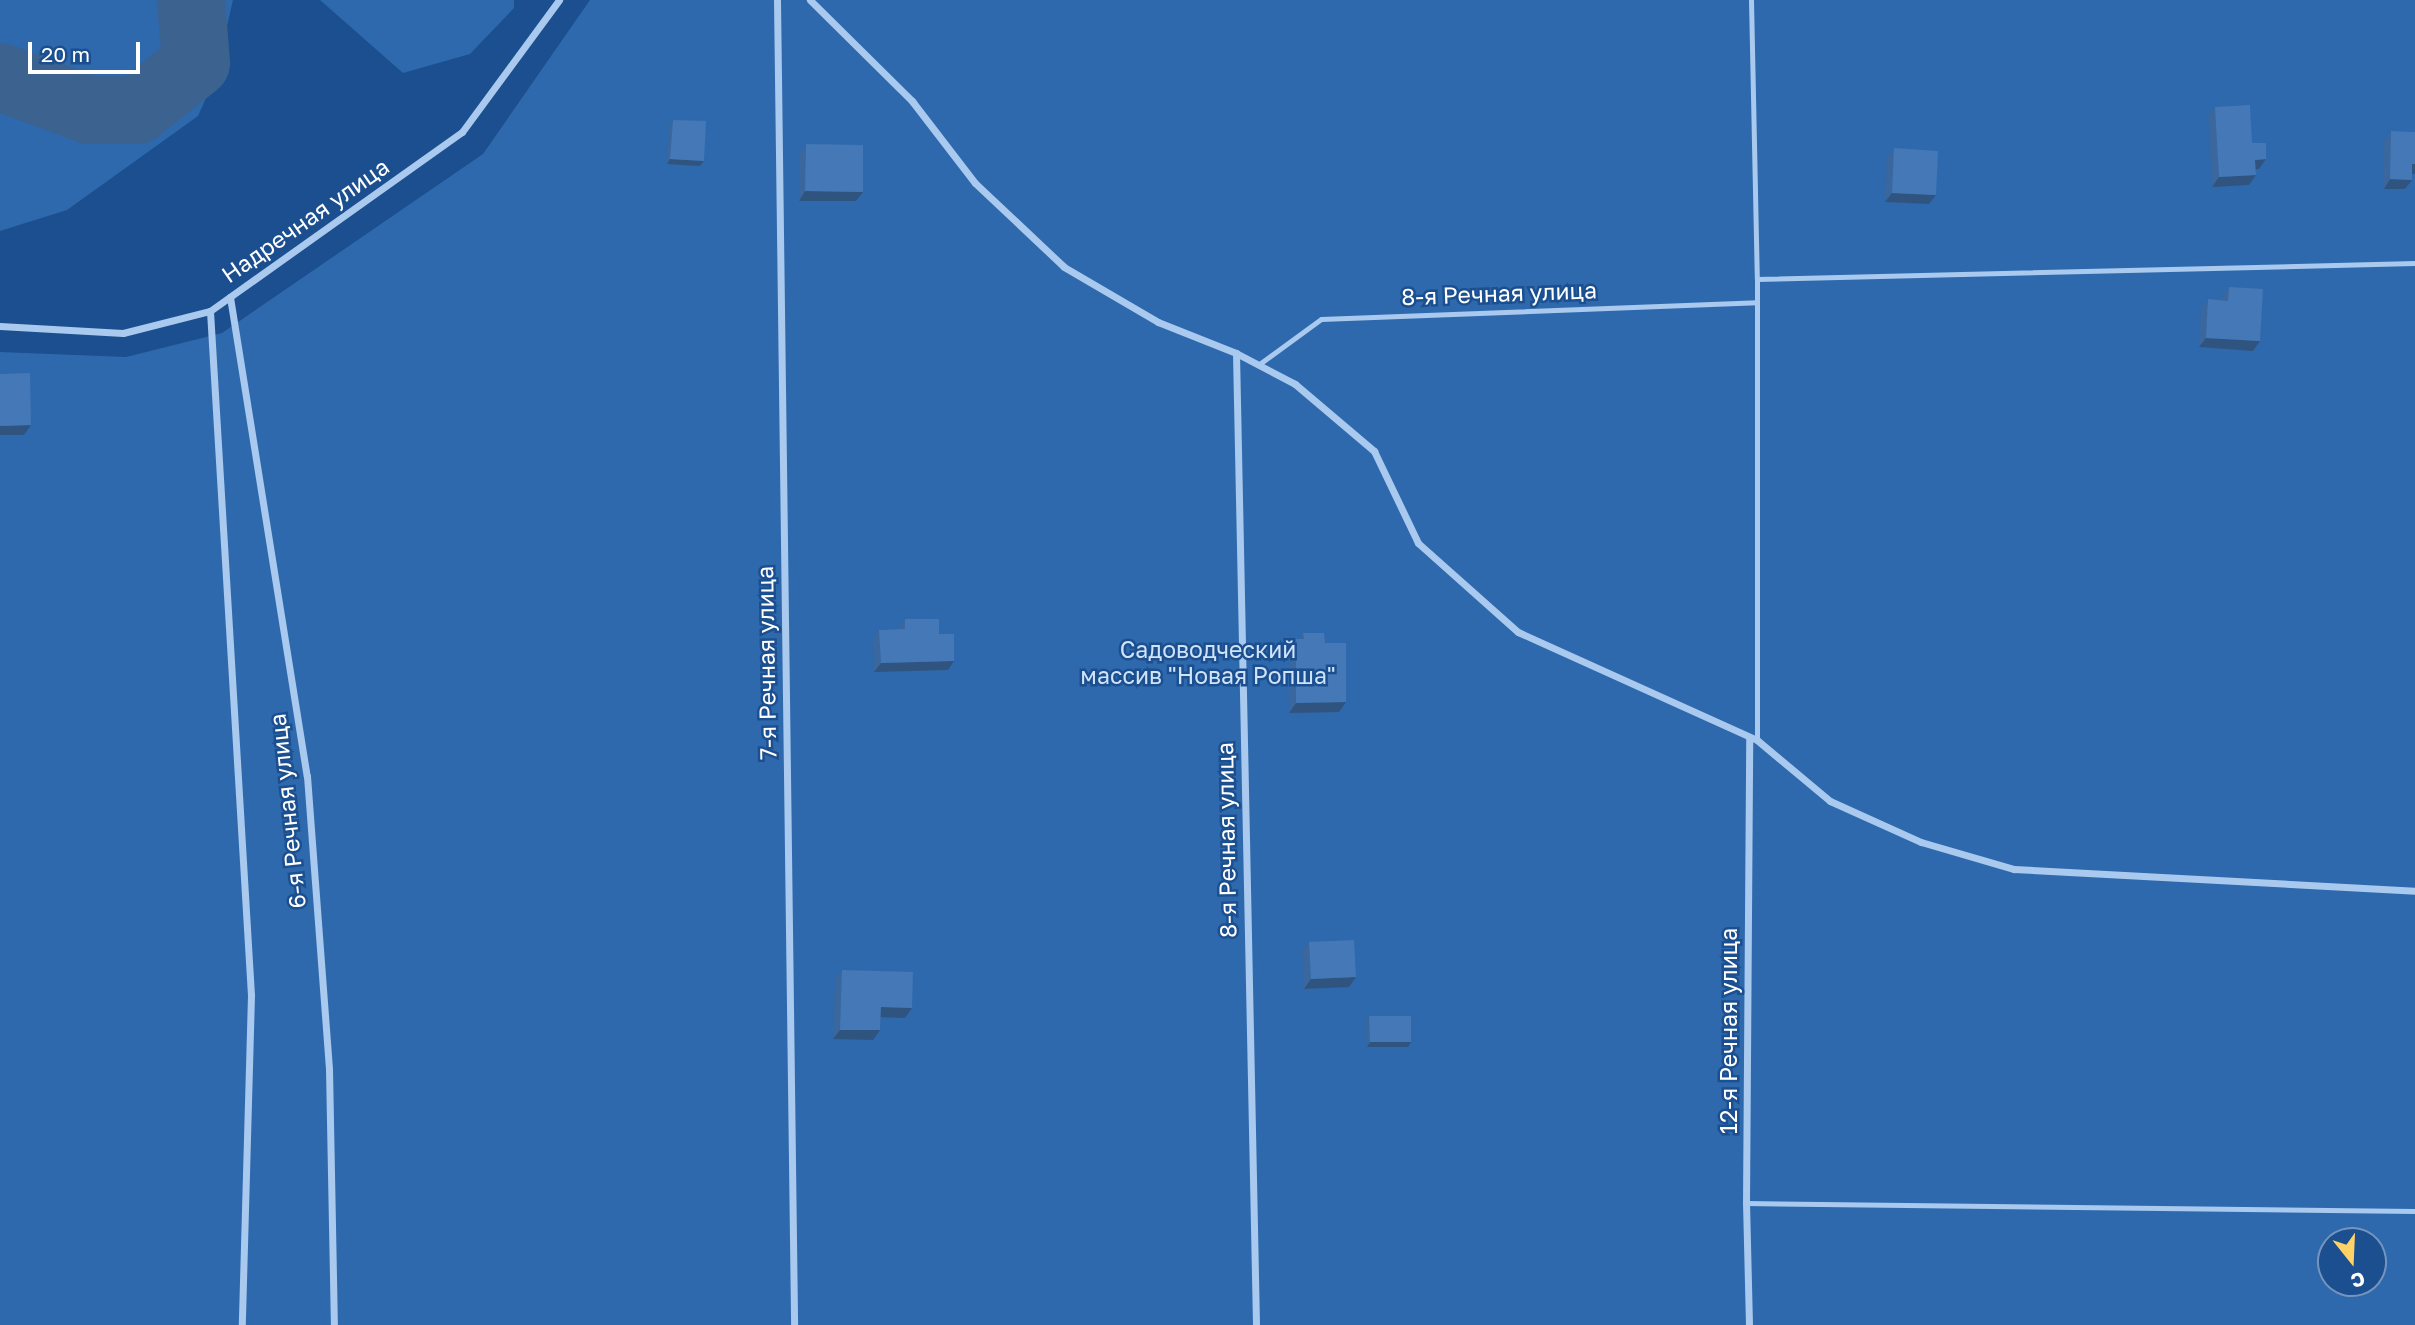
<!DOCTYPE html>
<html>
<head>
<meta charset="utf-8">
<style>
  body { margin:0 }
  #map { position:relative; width:2415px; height:1325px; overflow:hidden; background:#1b4f8f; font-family:"Golos Text",sans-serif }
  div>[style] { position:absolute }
  .green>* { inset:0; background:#2e69ad }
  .river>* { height:68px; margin:-34px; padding:0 34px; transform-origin:34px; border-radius:34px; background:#3c6290 }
  .service>* { height:5px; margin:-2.5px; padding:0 2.5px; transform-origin:2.5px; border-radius:2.5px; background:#a9c9ee }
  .minor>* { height:7px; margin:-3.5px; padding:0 3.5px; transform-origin:3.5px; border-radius:3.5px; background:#a9c9ee }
  .wall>* { inset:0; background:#3a679d }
  .shaded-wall>* { inset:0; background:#305480 }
  .building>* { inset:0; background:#4478b7 }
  span { translate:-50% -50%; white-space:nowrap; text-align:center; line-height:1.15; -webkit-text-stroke:5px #1b4f8f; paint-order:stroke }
  .street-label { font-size:23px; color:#fff }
  .park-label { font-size:23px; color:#cfe3fa }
  .north { position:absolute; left:2317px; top:1227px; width:70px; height:70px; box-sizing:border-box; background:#1b4f8f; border:2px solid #7695bc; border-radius:50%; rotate:162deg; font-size:19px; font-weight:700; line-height:28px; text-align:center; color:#fff }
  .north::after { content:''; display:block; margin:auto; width:24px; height:32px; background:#ffd166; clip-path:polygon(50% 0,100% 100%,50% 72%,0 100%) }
  .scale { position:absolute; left:28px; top:42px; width:112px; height:32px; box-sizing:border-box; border:4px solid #fff; border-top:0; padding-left:9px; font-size:21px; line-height:24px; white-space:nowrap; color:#fff; -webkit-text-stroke:5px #1b4f8f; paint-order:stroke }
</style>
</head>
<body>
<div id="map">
  <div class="green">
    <div style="clip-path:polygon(0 0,233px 0,215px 78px,198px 116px,67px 210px,0 231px)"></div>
    <div style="clip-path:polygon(320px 0,514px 0,514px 8px,470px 54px,403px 73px)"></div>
    <div style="clip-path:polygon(evenodd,590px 0,2415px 0,2415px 1325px,0 1325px,0 352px,126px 357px,222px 333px,483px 154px,590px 0,2331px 1241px,2373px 1241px,2373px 1283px,2331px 1283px,2331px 1241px)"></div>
  </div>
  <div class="river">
    <div style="left:0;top:77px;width:95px;rotate:20.3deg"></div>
    <div style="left:89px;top:110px;width:48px"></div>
    <div style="left:137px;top:110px;width:75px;rotate:-38.5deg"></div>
    <div style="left:196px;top:63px;width:63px;rotate:-94.5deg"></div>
  </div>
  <div class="service">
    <div style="left:1751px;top:0;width:279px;rotate:88.8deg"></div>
    <div style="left:1757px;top:279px;width:461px;rotate:90deg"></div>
    <div style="left:1757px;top:279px;width:658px;rotate:-1.39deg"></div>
    <div style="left:1258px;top:365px;width:78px;rotate:-36.1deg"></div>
    <div style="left:1321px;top:319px;width:436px;rotate:-2.2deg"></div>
    <div style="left:1746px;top:1203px;width:669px;rotate:0.69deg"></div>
  </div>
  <div class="minor">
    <div style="left:777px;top:0;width:1325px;rotate:89.26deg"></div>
    <div style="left:810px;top:0;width:144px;rotate:44.7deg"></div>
    <div style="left:912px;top:101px;width:103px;rotate:52.5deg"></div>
    <div style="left:975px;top:183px;width:122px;rotate:43.3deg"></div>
    <div style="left:1064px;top:267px;width:109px;rotate:30.3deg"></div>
    <div style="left:1158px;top:322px;width:84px;rotate:21.7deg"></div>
    <div style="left:1236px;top:353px;width:67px;rotate:27.7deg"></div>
    <div style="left:1295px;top:384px;width:104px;rotate:40.3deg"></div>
    <div style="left:1374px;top:451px;width:102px;rotate:64.4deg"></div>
    <div style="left:1418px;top:543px;width:134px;rotate:41.7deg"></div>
    <div style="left:1518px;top:632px;width:262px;rotate:24.3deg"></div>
    <div style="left:1757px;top:740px;width:95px;rotate:39.9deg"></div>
    <div style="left:1830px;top:801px;width:100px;rotate:24.3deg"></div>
    <div style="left:1921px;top:842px;width:97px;rotate:16.2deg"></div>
    <div style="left:2014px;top:869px;width:402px;rotate:3.1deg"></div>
    <div style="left:230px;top:297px;width:485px;rotate:80.9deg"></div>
    <div style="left:307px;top:776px;width:294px;rotate:85.7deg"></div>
    <div style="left:329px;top:1069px;width:256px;rotate:88.9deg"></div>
    <div style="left:210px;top:311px;width:685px;rotate:86.57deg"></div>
    <div style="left:251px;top:995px;width:330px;rotate:91.6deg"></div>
    <div style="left:0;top:326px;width:123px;rotate:3.3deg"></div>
    <div style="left:123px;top:333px;width:90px;rotate:-14.2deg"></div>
    <div style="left:210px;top:311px;width:309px;rotate:-35.4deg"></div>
    <div style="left:462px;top:132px;width:164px;rotate:-53.7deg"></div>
    <div style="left:1236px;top:353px;width:972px;rotate:88.82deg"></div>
    <div style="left:1749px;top:1325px;width:122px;rotate:-91.4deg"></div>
    <div style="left:1746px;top:1203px;width:465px;rotate:-89.6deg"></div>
  </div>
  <div class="wall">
    <div style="clip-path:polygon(2215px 107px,2266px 159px,2259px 169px,2255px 169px,2249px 185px,2212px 187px,2208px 116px)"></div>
    <div style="clip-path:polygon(673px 120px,700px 166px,667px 164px,669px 125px)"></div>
    <div style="clip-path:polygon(2391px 131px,2415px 132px,2415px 174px,2412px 174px,2412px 180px,2405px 189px,2384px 189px,2384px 141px)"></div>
    <div style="clip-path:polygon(806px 144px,856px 201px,799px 201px,799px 154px)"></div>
    <div style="clip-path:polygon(1894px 148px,1929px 204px,1885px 202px,1887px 158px)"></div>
    <div style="clip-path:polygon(2229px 287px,2260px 341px,2253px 351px,2199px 347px,2201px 309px,2208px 299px,2222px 300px,2222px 297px)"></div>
    <div style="clip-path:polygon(905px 619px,939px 634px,954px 661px,948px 670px,874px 672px,873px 640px,879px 630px,898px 629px)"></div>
    <div style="clip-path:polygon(1303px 633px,1325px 643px,1346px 702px,1339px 712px,1289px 713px,1289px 649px,1296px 639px,1300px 639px)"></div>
    <div style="clip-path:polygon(1309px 942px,1356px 977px,1349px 987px,1304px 989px,1302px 951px)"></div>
    <div style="clip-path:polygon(842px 970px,905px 1018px,881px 1017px,880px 1030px,873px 1040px,833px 1039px,835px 979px)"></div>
    <div style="clip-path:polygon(1369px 1016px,1408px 1047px,1367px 1047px,1366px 1021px)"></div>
  </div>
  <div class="shaded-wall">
    <div style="clip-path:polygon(670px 159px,704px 161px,700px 166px,667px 164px)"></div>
    <div style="clip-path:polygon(2266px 159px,2259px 169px,2248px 170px,2255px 160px)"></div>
    <div style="clip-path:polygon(2412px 164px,2415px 164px,2415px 174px,2406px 174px)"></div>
    <div style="clip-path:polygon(2256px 175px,2249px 185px,2212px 187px,2219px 177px)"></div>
    <div style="clip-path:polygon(2390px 179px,2412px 180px,2405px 189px,2384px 189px)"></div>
    <div style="clip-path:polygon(805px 191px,863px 192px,856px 201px,799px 201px)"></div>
    <div style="clip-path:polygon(1892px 193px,1936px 195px,1929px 204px,1885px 202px)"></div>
    <div style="clip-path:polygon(2206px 338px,2260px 341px,2253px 351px,2199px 347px)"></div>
    <div style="clip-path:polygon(31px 425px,24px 435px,0 435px,0 426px)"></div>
    <div style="clip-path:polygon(954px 661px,948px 670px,874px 672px,881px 663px)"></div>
    <div style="clip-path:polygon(1346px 702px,1339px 712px,1289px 713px,1296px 703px)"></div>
    <div style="clip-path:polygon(1356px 977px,1349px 987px,1304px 989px,1311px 979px)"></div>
    <div style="clip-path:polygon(881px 1007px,912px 1008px,905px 1018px,874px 1017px)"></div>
    <div style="clip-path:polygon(840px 1030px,880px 1030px,873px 1040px,833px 1039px)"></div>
    <div style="clip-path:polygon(1370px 1042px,1411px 1042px,1408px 1047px,1367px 1047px)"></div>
  </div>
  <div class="building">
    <div style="clip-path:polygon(2250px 105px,2252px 143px,2266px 143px,2266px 159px,2255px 160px,2256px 175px,2219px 177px,2215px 107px)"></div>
    <div style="clip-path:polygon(673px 120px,706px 121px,704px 161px,670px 159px)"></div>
    <div style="clip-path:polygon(2391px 131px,2415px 132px,2415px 164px,2412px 164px,2412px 180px,2390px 179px)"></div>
    <div style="clip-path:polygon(806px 144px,863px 145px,863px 192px,805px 191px)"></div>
    <div style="clip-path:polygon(1894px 148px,1938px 151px,1936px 195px,1892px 193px)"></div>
    <div style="clip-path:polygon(2229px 287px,2263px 289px,2260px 341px,2206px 338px,2208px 299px,2228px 301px)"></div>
    <div style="clip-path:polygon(30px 373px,31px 425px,0 426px,0 374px)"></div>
    <div style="clip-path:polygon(905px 619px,939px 619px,939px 634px,954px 634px,954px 661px,881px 663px,879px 630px,905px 629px)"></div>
    <div style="clip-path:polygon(1303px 633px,1324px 633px,1325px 643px,1346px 643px,1346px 702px,1296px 703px,1296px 639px,1304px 639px)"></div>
    <div style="clip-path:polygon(1354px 940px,1356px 977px,1311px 979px,1309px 942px)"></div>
    <div style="clip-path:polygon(842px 970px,913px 972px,912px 1008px,881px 1007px,880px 1030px,840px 1030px)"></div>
    <div style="clip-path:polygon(1369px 1016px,1411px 1016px,1411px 1042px,1370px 1042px)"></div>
  </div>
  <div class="street-label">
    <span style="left:305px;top:220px;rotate:-35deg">Надречная улица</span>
    <span style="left:1499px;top:293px;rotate:-2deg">8-я Речная улица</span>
    <span style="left:766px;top:663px;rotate:-91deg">7-я Речная улица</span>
    <span style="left:287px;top:811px;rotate:-96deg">6-я Речная улица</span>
    <span style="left:1226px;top:840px;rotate:-91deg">8-я Речная улица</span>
    <span style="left:1728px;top:1031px;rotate:-90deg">12-я Речная улица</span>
  </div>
  <div class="park-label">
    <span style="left:1208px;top:662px">Садоводческий<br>массив "Новая Ропша"</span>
  </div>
  <div class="north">С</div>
  <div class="scale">20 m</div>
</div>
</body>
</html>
